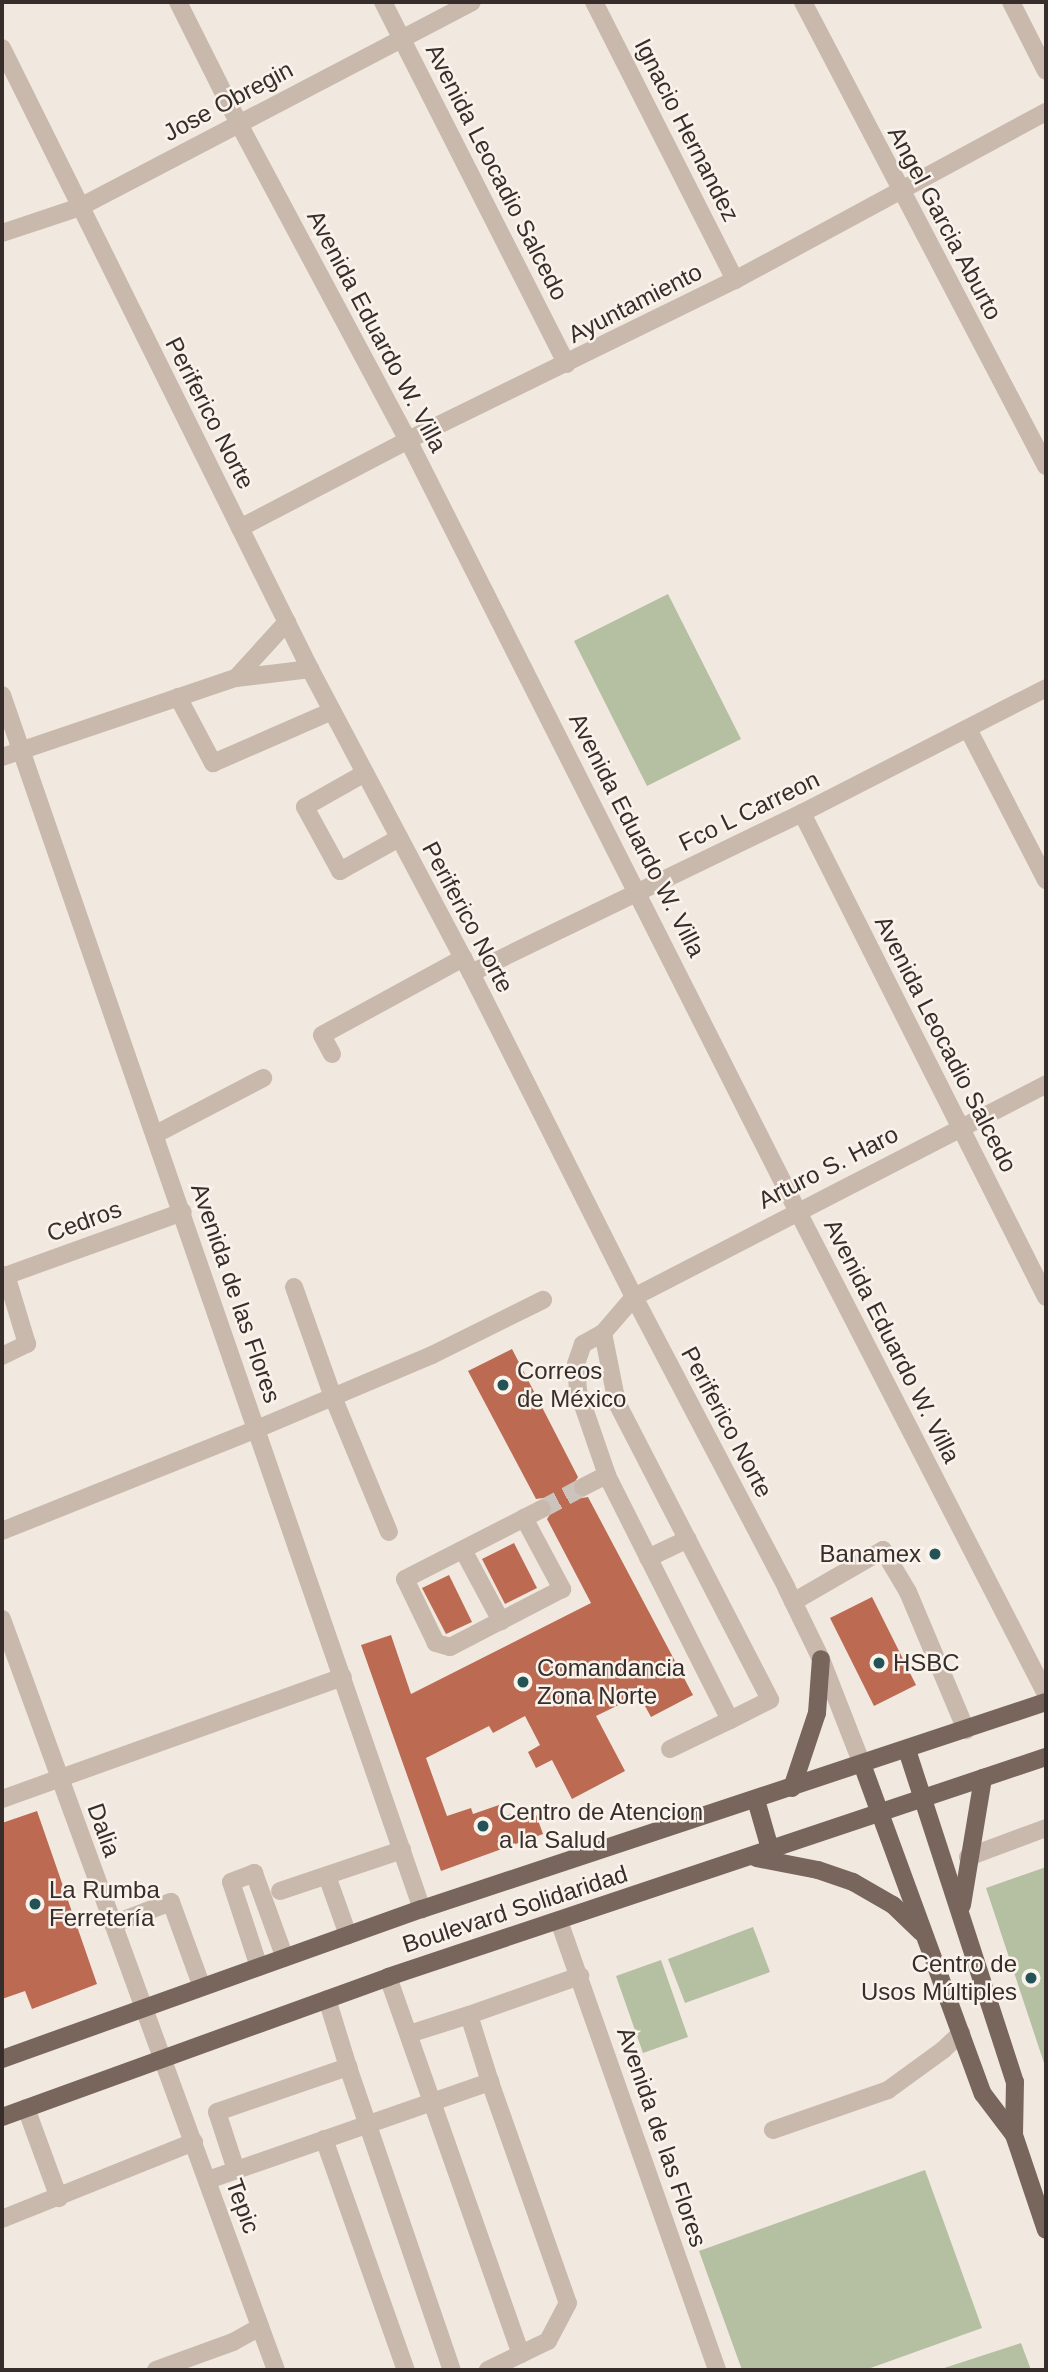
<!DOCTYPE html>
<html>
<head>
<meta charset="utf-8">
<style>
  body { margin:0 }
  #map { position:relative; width:1048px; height:2372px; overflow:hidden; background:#f1e9e0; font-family:Arial,sans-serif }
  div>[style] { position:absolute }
  .green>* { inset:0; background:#b5bfa1 }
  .building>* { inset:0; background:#bc6b52 }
  .minor-tunnel>* { height:18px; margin-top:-9px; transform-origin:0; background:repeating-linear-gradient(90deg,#ccc4bc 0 18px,transparent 0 27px) }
  .minor>* { height:18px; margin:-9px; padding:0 9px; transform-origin:9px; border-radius:9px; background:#c9b9ac }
  .major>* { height:18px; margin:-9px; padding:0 9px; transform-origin:9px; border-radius:9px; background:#78665d }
  .dots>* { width:19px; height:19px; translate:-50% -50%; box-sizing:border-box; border:4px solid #f9f3ec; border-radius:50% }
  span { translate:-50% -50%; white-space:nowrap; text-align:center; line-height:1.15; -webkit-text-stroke:5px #f9f3ec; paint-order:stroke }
  .street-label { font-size:24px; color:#372e2b }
  .poi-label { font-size:24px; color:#372e2b }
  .left { translate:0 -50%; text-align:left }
  .right { translate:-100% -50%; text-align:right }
  .frame { position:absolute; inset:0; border:4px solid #372e2b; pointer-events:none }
</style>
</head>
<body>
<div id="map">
  <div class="green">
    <div style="clip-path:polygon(668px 594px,741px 739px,647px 786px,574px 641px)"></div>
    <div style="clip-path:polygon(1046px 1867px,1046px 2069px,986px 1888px)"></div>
    <div style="clip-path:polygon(753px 1927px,770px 1972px,685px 2003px,668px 1959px)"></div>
    <div style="clip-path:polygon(661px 1960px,688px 2037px,643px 2053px,616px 1976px)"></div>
    <div style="clip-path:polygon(925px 2170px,982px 2328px,865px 2370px,742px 2370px,699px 2251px)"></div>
    <div style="clip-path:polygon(1021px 2343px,1031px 2370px,938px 2370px)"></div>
  </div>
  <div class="building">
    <div style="clip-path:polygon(512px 1349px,578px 1477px,572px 1486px,573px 1493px,582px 1498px,588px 1497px,693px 1695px,651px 1717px,639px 1695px,596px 1716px,625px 1771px,572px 1799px,552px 1760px,536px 1768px,528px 1752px,540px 1745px,525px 1716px,493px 1733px,489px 1726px,426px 1758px,447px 1816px,471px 1808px,473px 1814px,499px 1805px,503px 1817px,533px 1806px,543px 1834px,441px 1871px,361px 1645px,391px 1635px,411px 1694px,591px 1603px,547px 1519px,553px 1510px,552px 1503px,543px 1498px,536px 1499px,468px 1371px)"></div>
    <div style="clip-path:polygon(514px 1543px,537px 1588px,505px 1604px,482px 1559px)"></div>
    <div style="clip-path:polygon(449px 1575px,472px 1622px,446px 1634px,422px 1588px)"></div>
    <div style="clip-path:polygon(872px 1597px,916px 1685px,874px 1706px,830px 1618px)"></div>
    <div style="clip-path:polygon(37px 1811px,97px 1984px,32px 2009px,25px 1991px,2px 1999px,2px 1823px)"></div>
  </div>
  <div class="minor-tunnel">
    <div style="left:542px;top:1509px;width:47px;rotate:-28.2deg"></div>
  </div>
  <div class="minor">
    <div style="left:178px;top:2px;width:136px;rotate:63.4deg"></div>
    <div style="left:239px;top:124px;width:358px;rotate:61.9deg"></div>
    <div style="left:408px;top:440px;width:863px;rotate:63.2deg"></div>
    <div style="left:797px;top:1210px;width:544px;rotate:62.78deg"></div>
    <div style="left:383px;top:2px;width:406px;rotate:63.1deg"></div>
    <div style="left:594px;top:2px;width:312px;rotate:63.1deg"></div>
    <div style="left:803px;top:2px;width:524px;rotate:62.36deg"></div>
    <div style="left:1011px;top:2px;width:77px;rotate:63.1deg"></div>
    <div style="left:2px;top:48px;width:693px;rotate:63.62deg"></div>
    <div style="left:310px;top:669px;width:344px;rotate:62.1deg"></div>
    <div style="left:471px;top:973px;width:363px;rotate:63.3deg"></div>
    <div style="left:634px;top:1297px;width:327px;rotate:62.3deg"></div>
    <div style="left:786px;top:1587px;width:80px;rotate:64.1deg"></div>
    <div style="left:821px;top:1659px;width:113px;rotate:68.7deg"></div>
    <div style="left:2px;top:233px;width:82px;rotate:-18.4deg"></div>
    <div style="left:80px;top:207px;width:442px;rotate:-27.6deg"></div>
    <div style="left:240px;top:528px;width:190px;rotate:-27.6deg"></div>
    <div style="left:408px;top:440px;width:364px;rotate:-26.1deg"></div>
    <div style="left:735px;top:280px;width:353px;rotate:-28.4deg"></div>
    <div style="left:236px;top:678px;width:76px;rotate:-47.7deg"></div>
    <div style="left:2px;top:695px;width:1285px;rotate:70.92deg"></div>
    <div style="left:178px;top:697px;width:75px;rotate:62.1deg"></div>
    <div style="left:213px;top:763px;width:130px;rotate:-23.6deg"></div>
    <div style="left:968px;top:729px;width:170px;rotate:62.7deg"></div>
    <div style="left:2px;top:757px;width:247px;rotate:-18.7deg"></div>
    <div style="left:236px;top:678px;width:75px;rotate:-6.9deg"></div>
    <div style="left:365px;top:773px;width:69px;rotate:150.5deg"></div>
    <div style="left:305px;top:807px;width:73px;rotate:61.3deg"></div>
    <div style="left:340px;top:871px;width:68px;rotate:-29.2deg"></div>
    <div style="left:802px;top:813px;width:542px;rotate:63.25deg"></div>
    <div style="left:471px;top:973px;width:368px;rotate:-25.8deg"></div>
    <div style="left:802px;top:813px;width:274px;rotate:-27.1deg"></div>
    <div style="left:332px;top:1054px;width:21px;rotate:-118deg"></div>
    <div style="left:322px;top:1035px;width:161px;rotate:-28.6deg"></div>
    <div style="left:156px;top:1134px;width:121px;rotate:-27.6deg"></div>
    <div style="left:2px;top:1277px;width:192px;rotate:-19.8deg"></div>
    <div style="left:294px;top:1287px;width:117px;rotate:70.5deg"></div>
    <div style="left:333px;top:1397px;width:146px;rotate:67.5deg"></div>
    <div style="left:603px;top:1333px;width:71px;rotate:78.7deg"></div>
    <div style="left:617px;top:1403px;width:334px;rotate:62.7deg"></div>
    <div style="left:770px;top:1700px;width:45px;rotate:153.4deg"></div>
    <div style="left:730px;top:1720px;width:274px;rotate:-116.7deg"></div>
    <div style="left:607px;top:1475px;width:89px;rotate:-109deg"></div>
    <div style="left:578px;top:1391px;width:27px;rotate:-94deg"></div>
    <div style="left:576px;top:1364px;width:21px;rotate:-71deg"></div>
    <div style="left:583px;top:1344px;width:23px;rotate:-29deg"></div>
    <div style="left:603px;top:1333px;width:48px;rotate:-49.3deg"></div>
    <div style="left:634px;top:1297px;width:464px;rotate:-27.3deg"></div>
    <div style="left:2px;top:1356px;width:28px;rotate:-26deg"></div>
    <div style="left:27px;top:1344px;width:72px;rotate:-106.9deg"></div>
    <div style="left:583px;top:1487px;width:27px;rotate:-27deg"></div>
    <div style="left:524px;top:1518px;width:81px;rotate:61.8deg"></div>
    <div style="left:562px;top:1589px;width:126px;rotate:152.6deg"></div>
    <div style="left:450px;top:1647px;width:15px;rotate:-164deg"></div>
    <div style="left:436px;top:1643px;width:71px;rotate:-115.8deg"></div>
    <div style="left:405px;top:1579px;width:134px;rotate:-27.1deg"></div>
    <div style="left:524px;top:1518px;width:20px;rotate:-27deg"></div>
    <div style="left:2px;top:1531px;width:275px;rotate:-21.8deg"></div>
    <div style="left:257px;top:1429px;width:190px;rotate:-22.9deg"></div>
    <div style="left:432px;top:1355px;width:124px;rotate:-26.4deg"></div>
    <div style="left:463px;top:1550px;width:81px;rotate:61.8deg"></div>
    <div style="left:648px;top:1558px;width:44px;rotate:-25.4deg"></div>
    <div style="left:793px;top:1602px;width:104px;rotate:-30deg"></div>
    <div style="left:883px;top:1550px;width:49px;rotate:59.2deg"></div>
    <div style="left:908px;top:1592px;width:150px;rotate:67.2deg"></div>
    <div style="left:2px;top:1619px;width:799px;rotate:69.96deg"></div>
    <div style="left:670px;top:1749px;width:67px;rotate:-25.8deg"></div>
    <div style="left:2px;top:1799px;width:362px;rotate:-19.7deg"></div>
    <div style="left:968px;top:1857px;width:83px;rotate:-20.4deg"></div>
    <div style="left:327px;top:1876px;width:63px;rotate:70.4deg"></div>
    <div style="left:280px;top:1891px;width:129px;rotate:-18.6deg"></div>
    <div style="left:559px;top:1921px;width:476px;rotate:70.6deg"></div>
    <div style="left:113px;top:1924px;width:62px;rotate:-20.8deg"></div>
    <div style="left:171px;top:1902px;width:90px;rotate:70deg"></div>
    <div style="left:259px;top:1967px;width:89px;rotate:-108.2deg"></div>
    <div style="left:231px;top:1882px;width:25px;rotate:-21deg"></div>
    <div style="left:254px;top:1873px;width:90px;rotate:70deg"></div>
    <div style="left:388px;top:1977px;width:400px;rotate:70.6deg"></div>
    <div style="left:327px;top:1999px;width:71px;rotate:72.8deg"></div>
    <div style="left:409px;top:2034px;width:63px;rotate:-17.6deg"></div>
    <div style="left:490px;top:2082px;width:70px;rotate:-107.4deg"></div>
    <div style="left:469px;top:2015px;width:118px;rotate:-19.4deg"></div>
    <div style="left:26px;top:2108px;width:96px;rotate:69.9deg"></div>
    <div style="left:773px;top:2130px;width:122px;rotate:-19.2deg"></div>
    <div style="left:888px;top:2090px;width:68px;rotate:-36deg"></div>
    <div style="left:943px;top:2050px;width:25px;rotate:-43deg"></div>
    <div style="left:324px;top:2139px;width:245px;rotate:70.5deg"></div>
    <div style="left:236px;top:2170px;width:61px;rotate:-108.1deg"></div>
    <div style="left:217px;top:2112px;width:139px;rotate:-19deg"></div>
    <div style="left:348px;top:2067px;width:320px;rotate:71.1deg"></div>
    <div style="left:208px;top:2180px;width:299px;rotate:-19.2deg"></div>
    <div style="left:490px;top:2082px;width:234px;rotate:70.6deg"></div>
    <div style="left:568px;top:2303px;width:43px;rotate:117.8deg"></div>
    <div style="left:548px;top:2341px;width:67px;rotate:154.2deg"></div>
    <div style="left:2px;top:2219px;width:207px;rotate:-21.9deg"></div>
    <div style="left:156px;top:2370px;width:82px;rotate:-20deg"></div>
    <div style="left:233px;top:2342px;width:31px;rotate:-29deg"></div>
  </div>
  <div class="major">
    <div style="left:907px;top:1750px;width:349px;rotate:72deg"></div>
    <div style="left:1015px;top:2082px;width:53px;rotate:91.1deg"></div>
    <div style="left:862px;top:1764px;width:351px;rotate:69.9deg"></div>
    <div style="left:983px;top:2094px;width:51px;rotate:52.9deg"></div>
    <div style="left:1014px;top:2135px;width:100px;rotate:71.4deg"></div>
    <div style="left:792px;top:1788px;width:79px;rotate:-71.6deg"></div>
    <div style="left:817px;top:1713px;width:54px;rotate:-85.8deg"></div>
    <div style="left:756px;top:1800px;width:54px;rotate:73.9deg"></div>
    <div style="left:756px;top:1858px;width:63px;rotate:11deg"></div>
    <div style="left:818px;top:1870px;width:37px;rotate:19deg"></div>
    <div style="left:853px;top:1882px;width:46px;rotate:29.9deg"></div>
    <div style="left:893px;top:1905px;width:39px;rotate:44deg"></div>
    <div style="left:962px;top:1905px;width:129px;rotate:-80.6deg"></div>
    <div style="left:2px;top:2059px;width:446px;rotate:-19.7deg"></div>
    <div style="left:422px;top:1909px;width:657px;rotate:-18.35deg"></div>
    <div style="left:2px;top:2117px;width:411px;rotate:-19.9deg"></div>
    <div style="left:388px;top:1977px;width:694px;rotate:-18.49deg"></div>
  </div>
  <div class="dots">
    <div style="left:503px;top:1385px;background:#235356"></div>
    <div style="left:935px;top:1554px;background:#235356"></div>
    <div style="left:879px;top:1663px;background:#235356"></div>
    <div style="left:523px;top:1682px;background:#235356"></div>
    <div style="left:483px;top:1826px;background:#235356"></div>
    <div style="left:35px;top:1904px;background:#235356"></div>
    <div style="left:1031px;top:1978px;background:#235356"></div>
  </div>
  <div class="street-label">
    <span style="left:228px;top:101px;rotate:-28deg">Jose Obregin</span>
    <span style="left:687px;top:130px;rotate:63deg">Ignacio Hernandez</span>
    <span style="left:497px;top:172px;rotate:63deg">Avenida Leocadio Salcedo</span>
    <span style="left:945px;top:223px;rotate:62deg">Angel Garcia Aburto</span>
    <span style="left:635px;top:303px;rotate:-27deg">Ayuntamiento</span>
    <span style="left:377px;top:331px;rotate:62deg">Avenida Eduardo W. Villa</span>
    <span style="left:210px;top:413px;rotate:63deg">Periferico Norte</span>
    <span style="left:749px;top:811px;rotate:-26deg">Fco L Carreon</span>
    <span style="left:637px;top:835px;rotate:63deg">Avenida Eduardo W. Villa</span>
    <span style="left:468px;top:917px;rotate:62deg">Periferico Norte</span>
    <span style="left:946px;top:1044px;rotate:63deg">Avenida Leocadio Salcedo</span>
    <span style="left:828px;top:1167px;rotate:-27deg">Arturo S. Haro</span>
    <span style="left:84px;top:1221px;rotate:-20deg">Cedros</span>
    <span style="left:236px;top:1293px;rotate:71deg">Avenida de las Flores</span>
    <span style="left:892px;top:1341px;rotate:63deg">Avenida Eduardo W. Villa</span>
    <span style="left:727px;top:1422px;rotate:62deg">Periferico Norte</span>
    <span style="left:104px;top:1830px;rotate:70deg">Dalia</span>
    <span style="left:515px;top:1909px;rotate:-18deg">Boulevard Solidaridad</span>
    <span style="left:662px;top:2137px;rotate:71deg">Avenida de las Flores</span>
    <span style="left:243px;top:2206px;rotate:70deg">Tepic</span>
  </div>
  <div class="poi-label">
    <span class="left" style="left:517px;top:1385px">Correos<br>de México</span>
    <span class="right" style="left:921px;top:1554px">Banamex</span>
    <span class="left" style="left:893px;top:1663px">HSBC</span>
    <span class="left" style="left:537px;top:1682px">Comandancia<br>Zona Norte</span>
    <span class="left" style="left:499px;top:1826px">Centro de Atencion<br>a la Salud</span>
    <span class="left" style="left:49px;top:1904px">La Rumba<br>Ferretería</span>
    <span class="right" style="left:1017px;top:1978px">Centro de<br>Usos Múltiples</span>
  </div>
  <div class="frame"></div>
</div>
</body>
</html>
